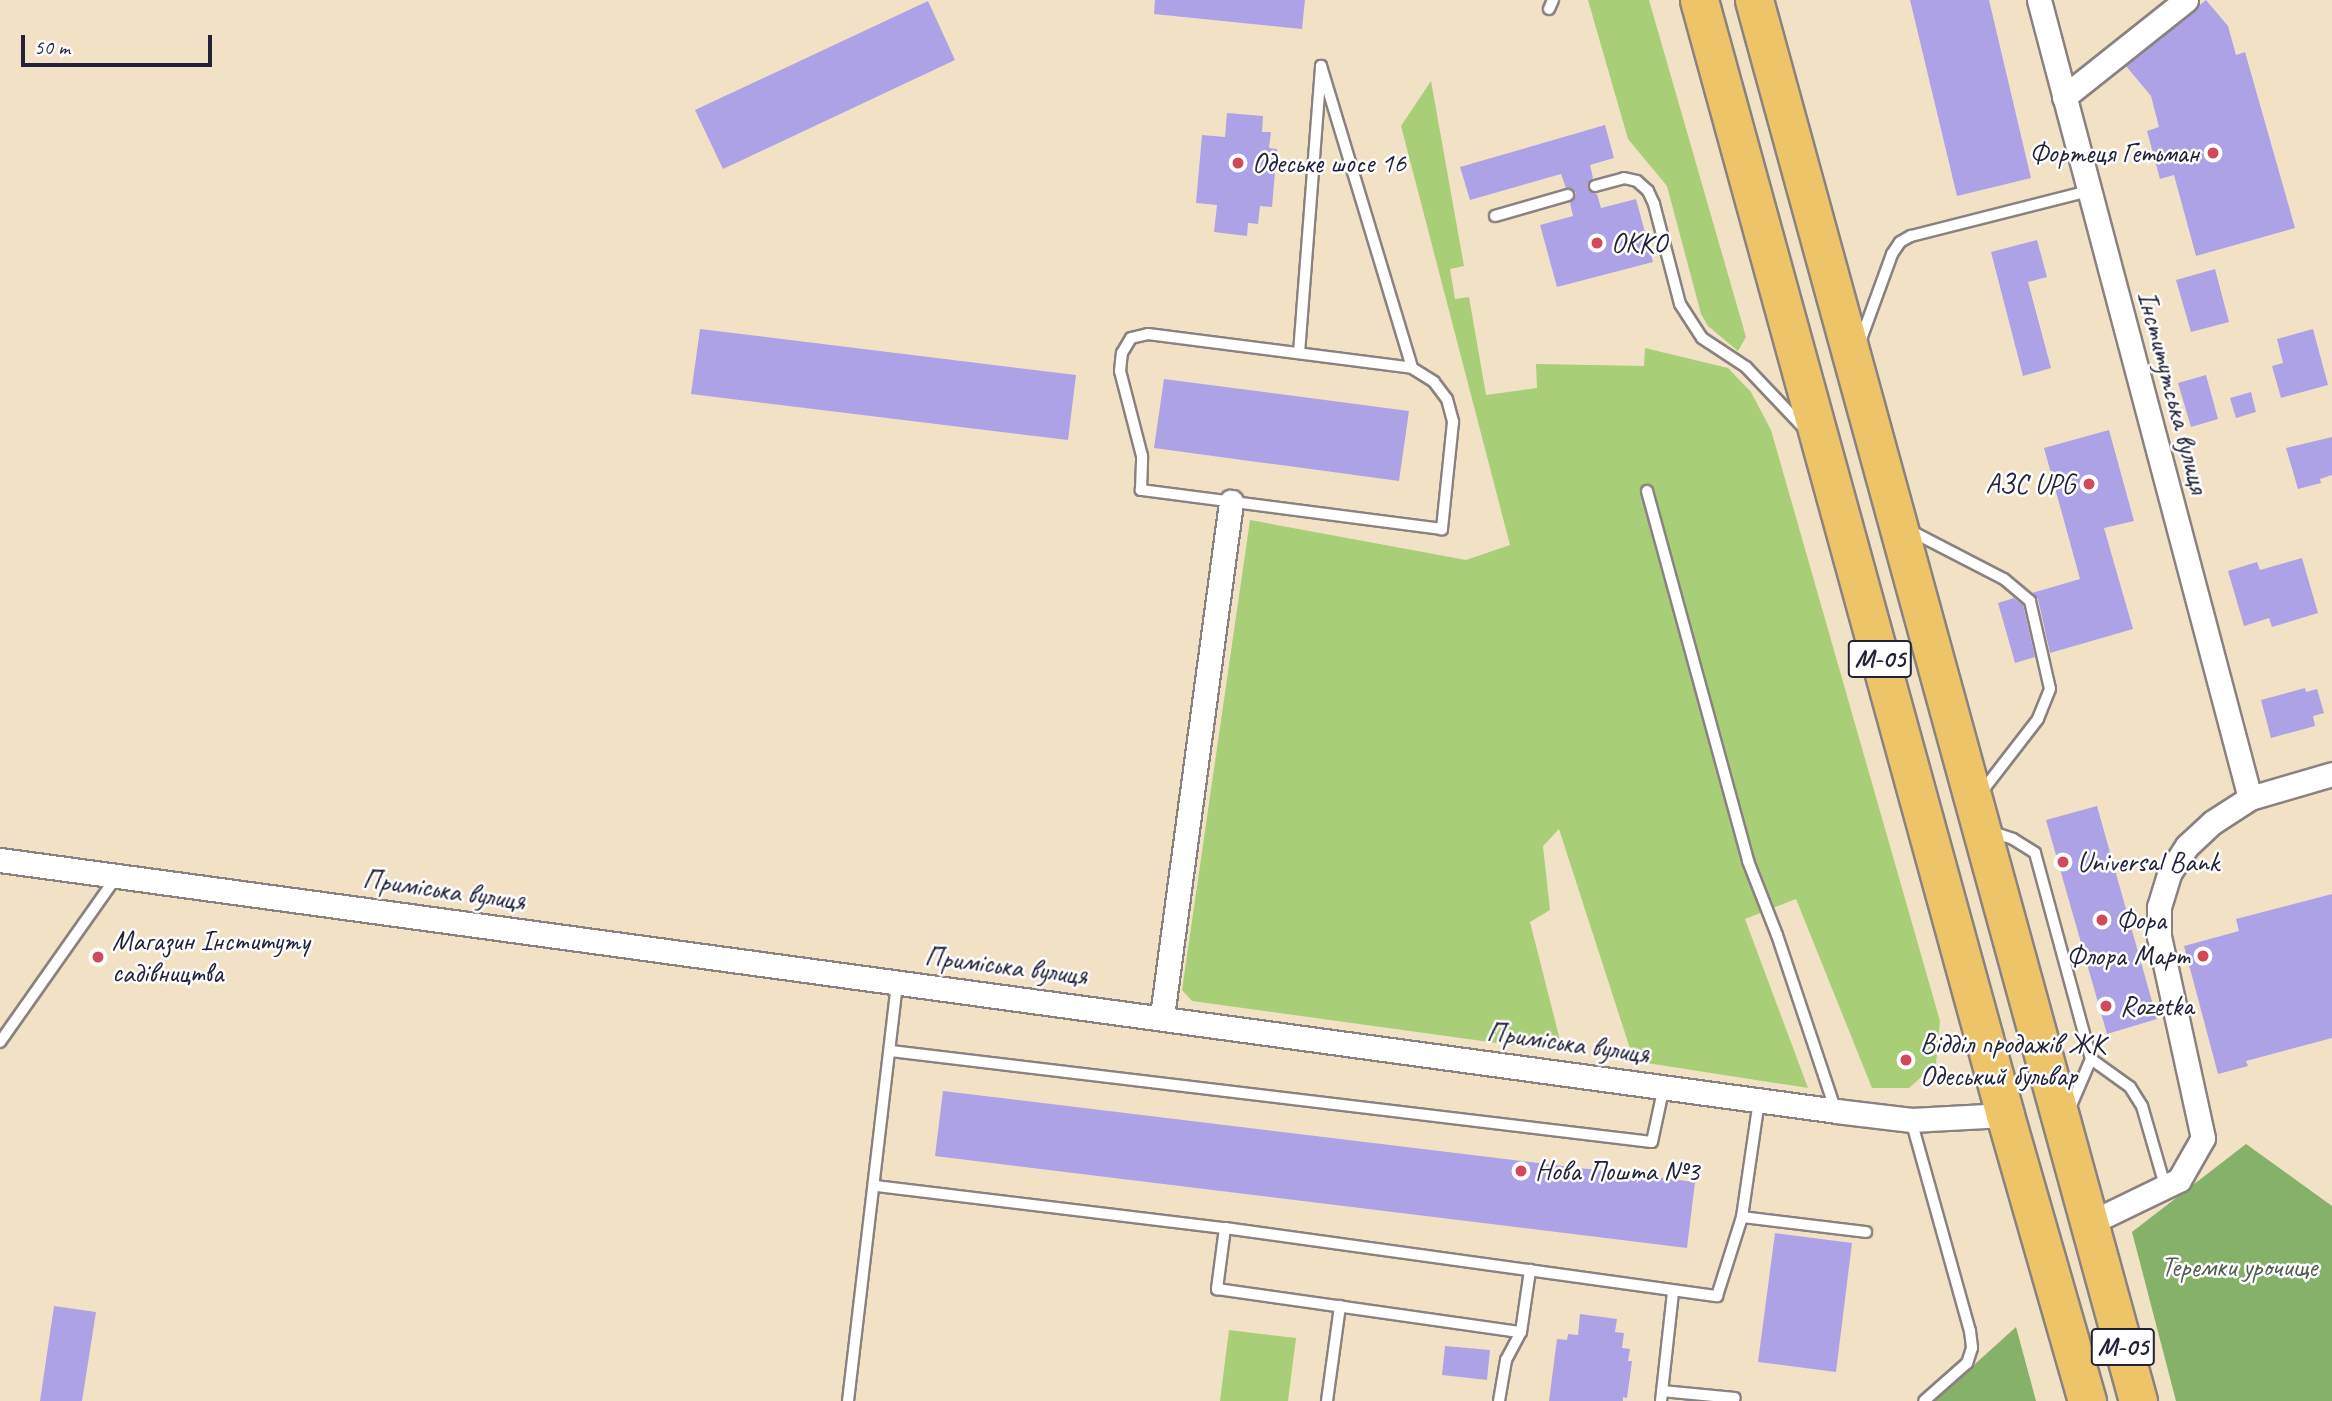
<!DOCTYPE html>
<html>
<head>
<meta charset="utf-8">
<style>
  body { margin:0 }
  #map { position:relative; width:2332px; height:1401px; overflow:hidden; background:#f1e2c6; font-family:Caveat,sans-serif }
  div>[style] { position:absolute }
  .green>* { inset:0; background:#a9ce78 }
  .forest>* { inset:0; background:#86b168 }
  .building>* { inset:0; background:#aea2e6 }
  .roads { filter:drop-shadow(2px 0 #8a8280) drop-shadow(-2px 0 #8a8280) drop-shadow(0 2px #8a8280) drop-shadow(0 -2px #8a8280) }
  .service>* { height:10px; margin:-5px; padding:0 5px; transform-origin:5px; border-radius:5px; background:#fff }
  .minor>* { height:23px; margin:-11.5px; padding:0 11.5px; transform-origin:11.5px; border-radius:11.5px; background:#fff }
  .trunk>* { height:37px; margin:-18.5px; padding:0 18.5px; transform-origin:18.5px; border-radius:18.5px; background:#eec469 }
  .dots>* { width:19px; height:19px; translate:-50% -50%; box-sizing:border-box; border:4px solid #fff; border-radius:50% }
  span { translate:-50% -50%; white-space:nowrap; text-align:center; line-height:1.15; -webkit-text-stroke:5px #fff; paint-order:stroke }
  .shield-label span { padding:2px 5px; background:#fff; border:2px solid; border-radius:5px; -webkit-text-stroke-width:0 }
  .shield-label { font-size:26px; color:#22223b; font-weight:700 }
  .poi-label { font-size:28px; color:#22223b }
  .right { translate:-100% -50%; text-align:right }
  .left { translate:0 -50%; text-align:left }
  .street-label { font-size:28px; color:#22223b }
  .park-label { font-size:28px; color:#515e50 }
  .scale { position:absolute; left:21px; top:35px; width:191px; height:32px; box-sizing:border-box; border:4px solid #22223b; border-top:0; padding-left:9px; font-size:21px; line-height:24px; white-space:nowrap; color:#22223b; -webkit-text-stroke:5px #fff; paint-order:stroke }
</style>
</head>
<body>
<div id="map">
  <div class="green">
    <div style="clip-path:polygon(1588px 0,1649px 0,1746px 337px,1738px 351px,1708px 326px,1701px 314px,1667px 186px,1628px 139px)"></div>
    <div style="clip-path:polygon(1431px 81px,1464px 266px,1450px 269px,1455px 299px,1469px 297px,1486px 395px,1537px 388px,1536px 364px,1644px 366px,1645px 348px,1728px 368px,1751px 392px,1771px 430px,1940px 1021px,1936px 1064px,1909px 1088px,1872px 1088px,1796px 899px,1745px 919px,1808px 1088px,1634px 1061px,1559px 829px,1543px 846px,1550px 910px,1530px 922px,1563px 1052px,1192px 1001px,1182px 990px,1250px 520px,1466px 560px,1510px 545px,1401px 126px)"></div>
    <div style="clip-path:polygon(1229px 1330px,1296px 1338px,1288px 1401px,1220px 1401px)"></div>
  </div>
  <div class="forest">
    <div style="clip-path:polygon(2246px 1144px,2332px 1206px,2332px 1401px,2176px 1401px,2132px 1232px)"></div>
    <div style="clip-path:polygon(2016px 1327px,2036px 1401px,1934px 1401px)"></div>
  </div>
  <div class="building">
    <div style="clip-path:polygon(1155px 0,1305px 0,1302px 29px,1154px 14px)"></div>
    <div style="clip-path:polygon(1910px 0,1989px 0,2031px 178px,1957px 196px)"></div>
    <div style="clip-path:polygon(2206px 0,2228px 26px,2236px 55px,2245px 52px,2295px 228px,2196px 256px,2174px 175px,2160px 179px,2147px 131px,2159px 127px,2151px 96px,2126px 66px)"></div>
    <div style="clip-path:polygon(928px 1px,955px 60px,723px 169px,695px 110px)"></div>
    <div style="clip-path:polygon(1227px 113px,1263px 116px,1262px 132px,1271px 132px,1269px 148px,1277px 149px,1272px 207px,1260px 206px,1258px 224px,1248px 223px,1247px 236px,1214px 232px,1217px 205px,1196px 203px,1202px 135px,1225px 137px)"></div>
    <div style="clip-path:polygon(1605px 125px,1614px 158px,1590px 165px,1593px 178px,1588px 183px,1588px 189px,1597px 194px,1601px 208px,1636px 199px,1653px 262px,1557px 287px,1540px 225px,1573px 216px,1570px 203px,1576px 193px,1573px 189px,1566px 188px,1561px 174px,1470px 200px,1460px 167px)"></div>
    <div style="clip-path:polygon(2037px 240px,2047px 277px,2028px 282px,2051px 368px,2023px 376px,1991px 252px)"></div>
    <div style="clip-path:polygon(2215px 269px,2229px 322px,2191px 332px,2176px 280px)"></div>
    <div style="clip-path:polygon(700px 329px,1076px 375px,1068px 440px,691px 394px)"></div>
    <div style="clip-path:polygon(2313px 329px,2328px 385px,2281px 398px,2272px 366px,2283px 363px,2277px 339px)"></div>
    <div style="clip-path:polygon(2206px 375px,2218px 419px,2191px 427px,2178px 383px)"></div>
    <div style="clip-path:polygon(1164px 379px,1409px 411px,1399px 481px,1154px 448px)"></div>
    <div style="clip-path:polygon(2251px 392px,2256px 412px,2236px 418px,2230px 398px)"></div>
    <div style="clip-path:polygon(2109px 430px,2134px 521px,2104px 528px,2133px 629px,2050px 653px,2038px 599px,2032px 593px,2080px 579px,2044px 448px)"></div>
    <div style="clip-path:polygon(2332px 437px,2332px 475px,2320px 479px,2321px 483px,2298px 489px,2286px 448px)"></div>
    <div style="clip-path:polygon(2302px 558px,2318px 613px,2272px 627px,2269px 618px,2244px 626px,2228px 571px,2257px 562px,2260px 570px)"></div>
    <div style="clip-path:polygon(2014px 598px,2023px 605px,2035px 657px,2015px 663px,1998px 603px)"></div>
    <div style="clip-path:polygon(2305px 688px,2306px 692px,2317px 689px,2324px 713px,2313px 716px,2315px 726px,2271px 738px,2261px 700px)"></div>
    <div style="clip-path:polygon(2097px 806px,2157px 1019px,2107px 1034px,2046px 820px)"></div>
    <div style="clip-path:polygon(2332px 894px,2332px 1038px,2246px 1061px,2248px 1066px,2218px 1074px,2184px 946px,2239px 931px,2236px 919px)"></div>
    <div style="clip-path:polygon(943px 1091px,1695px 1182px,1687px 1248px,935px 1156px)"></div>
    <div style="clip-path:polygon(1775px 1233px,1852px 1243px,1836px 1372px,1758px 1362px)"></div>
    <div style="clip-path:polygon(54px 1306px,96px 1312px,82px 1401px,40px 1401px)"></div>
    <div style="clip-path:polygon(1580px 1314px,1617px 1319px,1615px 1332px,1624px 1333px,1622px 1348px,1630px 1349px,1628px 1361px,1632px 1361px,1627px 1398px,1623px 1397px,1623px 1401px,1549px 1401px,1557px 1339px,1567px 1340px,1568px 1334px,1578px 1335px)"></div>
    <div style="clip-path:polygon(1445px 1346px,1490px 1350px,1487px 1380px,1442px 1375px)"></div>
  </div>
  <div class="roads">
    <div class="service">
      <div style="left:1549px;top:9px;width:10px;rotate:-66deg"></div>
      <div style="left:1595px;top:186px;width:30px;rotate:-15deg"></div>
      <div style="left:1624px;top:178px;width:13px;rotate:13deg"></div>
      <div style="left:1637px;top:181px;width:15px;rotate:42deg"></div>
      <div style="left:1648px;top:191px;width:14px;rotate:65deg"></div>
      <div style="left:1654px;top:204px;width:103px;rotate:75.4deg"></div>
      <div style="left:1680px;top:304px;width:40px;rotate:57.1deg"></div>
      <div style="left:1702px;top:338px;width:53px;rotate:33.4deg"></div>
      <div style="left:1746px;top:367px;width:83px;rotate:46.5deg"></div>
      <div style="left:1495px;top:216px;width:76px;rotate:-16deg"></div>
      <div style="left:1148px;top:334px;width:266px;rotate:7.3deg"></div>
      <div style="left:1412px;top:368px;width:26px;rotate:32deg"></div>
      <div style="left:1434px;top:382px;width:21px;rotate:53deg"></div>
      <div style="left:1447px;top:399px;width:24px;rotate:75deg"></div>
      <div style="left:1453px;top:422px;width:108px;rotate:95.9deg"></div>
      <div style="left:1442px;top:529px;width:304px;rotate:-172.6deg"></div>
      <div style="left:1141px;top:490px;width:34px;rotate:-88deg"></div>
      <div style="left:1142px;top:456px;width:88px;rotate:-104.5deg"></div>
      <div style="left:1120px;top:371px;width:18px;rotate:-84deg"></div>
      <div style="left:1122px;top:353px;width:17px;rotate:-59deg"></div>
      <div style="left:1131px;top:338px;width:17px;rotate:-13deg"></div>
      <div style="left:1860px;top:342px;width:94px;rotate:-70deg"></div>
      <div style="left:1892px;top:254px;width:14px;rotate:-56deg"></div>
      <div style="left:1900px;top:242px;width:13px;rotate:-29deg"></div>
      <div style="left:1911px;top:236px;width:184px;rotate:-14.2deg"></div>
      <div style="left:1299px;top:353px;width:288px;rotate:-85.6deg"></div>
      <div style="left:1321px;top:66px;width:315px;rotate:73.2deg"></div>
      <div style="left:1647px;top:491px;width:384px;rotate:74.7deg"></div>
      <div style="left:1748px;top:861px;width:79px;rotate:68.6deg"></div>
      <div style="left:1777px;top:935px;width:186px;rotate:71.5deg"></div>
      <div style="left:1909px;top:530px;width:107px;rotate:27.3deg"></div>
      <div style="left:2004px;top:579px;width:34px;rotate:40deg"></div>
      <div style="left:2030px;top:601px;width:90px;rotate:77.2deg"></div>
      <div style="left:2050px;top:689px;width:32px;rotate:112deg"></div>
      <div style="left:2038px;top:719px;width:95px;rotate:127.7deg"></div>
      <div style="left:1989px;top:831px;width:25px;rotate:18deg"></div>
      <div style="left:2013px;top:839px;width:26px;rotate:32deg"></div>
      <div style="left:2035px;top:853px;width:213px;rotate:74.8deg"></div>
      <div style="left:2091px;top:1059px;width:56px;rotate:113.3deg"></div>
      <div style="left:0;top:1042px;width:204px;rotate:-54.8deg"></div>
      <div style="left:891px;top:1051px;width:766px;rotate:6.82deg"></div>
      <div style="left:1652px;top:1142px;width:57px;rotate:-77.9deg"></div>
      <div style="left:2091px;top:1059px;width:48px;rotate:35.7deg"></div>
      <div style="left:2130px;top:1087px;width:22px;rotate:58deg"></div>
      <div style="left:2142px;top:1106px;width:86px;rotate:73.9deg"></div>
      <div style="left:1911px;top:1120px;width:219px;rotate:74.4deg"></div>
      <div style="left:1970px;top:1331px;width:17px;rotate:83deg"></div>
      <div style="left:1972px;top:1348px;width:16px;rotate:108deg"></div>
      <div style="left:1967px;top:1363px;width:57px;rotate:138.5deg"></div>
      <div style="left:876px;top:1186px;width:352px;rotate:6.9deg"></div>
      <div style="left:1225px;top:1228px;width:497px;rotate:7.9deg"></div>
      <div style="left:1717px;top:1296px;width:83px;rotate:-72.4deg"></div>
      <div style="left:1742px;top:1217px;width:118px;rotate:-81.7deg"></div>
      <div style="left:1742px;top:1217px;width:125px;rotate:6.9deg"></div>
      <div style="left:1225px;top:1228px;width:62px;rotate:97.5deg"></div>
      <div style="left:1217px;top:1289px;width:307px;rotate:8.1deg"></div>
      <div style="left:1662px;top:1391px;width:73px;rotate:5.5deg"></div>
      <div style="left:848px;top:1401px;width:422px;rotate:-83.3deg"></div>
      <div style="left:1327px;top:1401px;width:96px;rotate:-82.2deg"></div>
      <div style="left:1499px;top:1401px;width:42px;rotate:-80.3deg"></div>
      <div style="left:1506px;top:1360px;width:32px;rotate:-62deg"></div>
      <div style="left:1521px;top:1332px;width:63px;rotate:-81.7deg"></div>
      <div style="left:1661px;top:1401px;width:110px;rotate:-83.7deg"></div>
    </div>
    <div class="minor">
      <div style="left:2039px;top:0;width:825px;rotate:75.19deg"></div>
      <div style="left:2064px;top:97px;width:156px;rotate:-38.5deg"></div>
      <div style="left:0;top:860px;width:1853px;rotate:7.78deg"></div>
      <div style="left:1836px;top:1111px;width:76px;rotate:6.8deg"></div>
      <div style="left:1911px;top:1120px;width:94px;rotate:-3deg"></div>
      <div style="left:1162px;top:1016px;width:519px;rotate:-82.35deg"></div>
      <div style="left:2090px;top:1223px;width:99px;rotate:-25.8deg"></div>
      <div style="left:2179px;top:1180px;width:48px;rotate:-60.3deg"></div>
      <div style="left:2203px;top:1138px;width:206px;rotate:-102.3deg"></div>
      <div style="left:2159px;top:937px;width:30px;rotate:-90deg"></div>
      <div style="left:2159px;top:907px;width:37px;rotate:-73deg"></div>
      <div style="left:2170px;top:872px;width:31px;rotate:-57deg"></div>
      <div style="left:2187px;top:846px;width:35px;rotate:-43deg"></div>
      <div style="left:2213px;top:822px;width:44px;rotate:-33deg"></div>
      <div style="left:2250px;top:798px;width:85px;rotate:-16.3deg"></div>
    </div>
    <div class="trunk">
      <div style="left:1699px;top:0;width:1156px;rotate:74.65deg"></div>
      <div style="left:2005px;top:1115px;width:298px;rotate:74deg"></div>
      <div style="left:1754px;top:0;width:1453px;rotate:74.67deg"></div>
    </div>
  </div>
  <div class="dots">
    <div style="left:2213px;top:153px;background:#d1495b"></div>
    <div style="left:1238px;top:163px;background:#d1495b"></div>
    <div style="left:1597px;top:243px;background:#d1495b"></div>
    <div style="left:2089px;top:484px;background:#d1495b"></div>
    <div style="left:2063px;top:862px;background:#d1495b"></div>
    <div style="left:2102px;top:920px;background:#d1495b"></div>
    <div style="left:2203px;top:956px;background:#d1495b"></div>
    <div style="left:98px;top:957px;background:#d1495b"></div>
    <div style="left:2106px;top:1006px;background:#d1495b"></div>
    <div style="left:1906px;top:1060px;background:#d1495b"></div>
    <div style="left:1521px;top:1171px;background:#d1495b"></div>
  </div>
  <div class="shield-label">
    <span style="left:1880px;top:659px">М-05</span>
    <span style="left:2123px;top:1347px">М-05</span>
  </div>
  <div class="poi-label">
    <span class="right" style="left:2199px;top:153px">Фортеця Гетьман</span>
    <span class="left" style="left:1252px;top:163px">Одеське шосе 16</span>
    <span class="left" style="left:1611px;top:243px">ОККО</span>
    <span class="right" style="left:2075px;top:484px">АЗС UPG</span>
    <span class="left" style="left:2077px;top:862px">Universal Bank</span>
    <span class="left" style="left:2116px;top:920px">Фора</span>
    <span class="left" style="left:112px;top:957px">Магазин Інституту<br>садівництва</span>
    <span class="right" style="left:2189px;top:956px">Флора Март</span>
    <span class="left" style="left:2120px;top:1006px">Rozetka</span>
    <span class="left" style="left:1920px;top:1060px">Відділ продажів ЖК<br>Одеський бульвар</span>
    <span class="left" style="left:1535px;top:1171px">Нова Пошта №3</span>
  </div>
  <div class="street-label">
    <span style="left:2173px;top:392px;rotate:75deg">Інститутська вулиця</span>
    <span style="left:444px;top:890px;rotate:8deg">Приміська вулиця</span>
    <span style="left:1006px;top:966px;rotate:7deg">Приміська вулиця</span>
    <span style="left:1568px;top:1043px;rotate:8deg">Приміська вулиця</span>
  </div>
  <div class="park-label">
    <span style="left:2239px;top:1267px">Теремки урочище</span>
  </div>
  <div class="scale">50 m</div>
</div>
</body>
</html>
